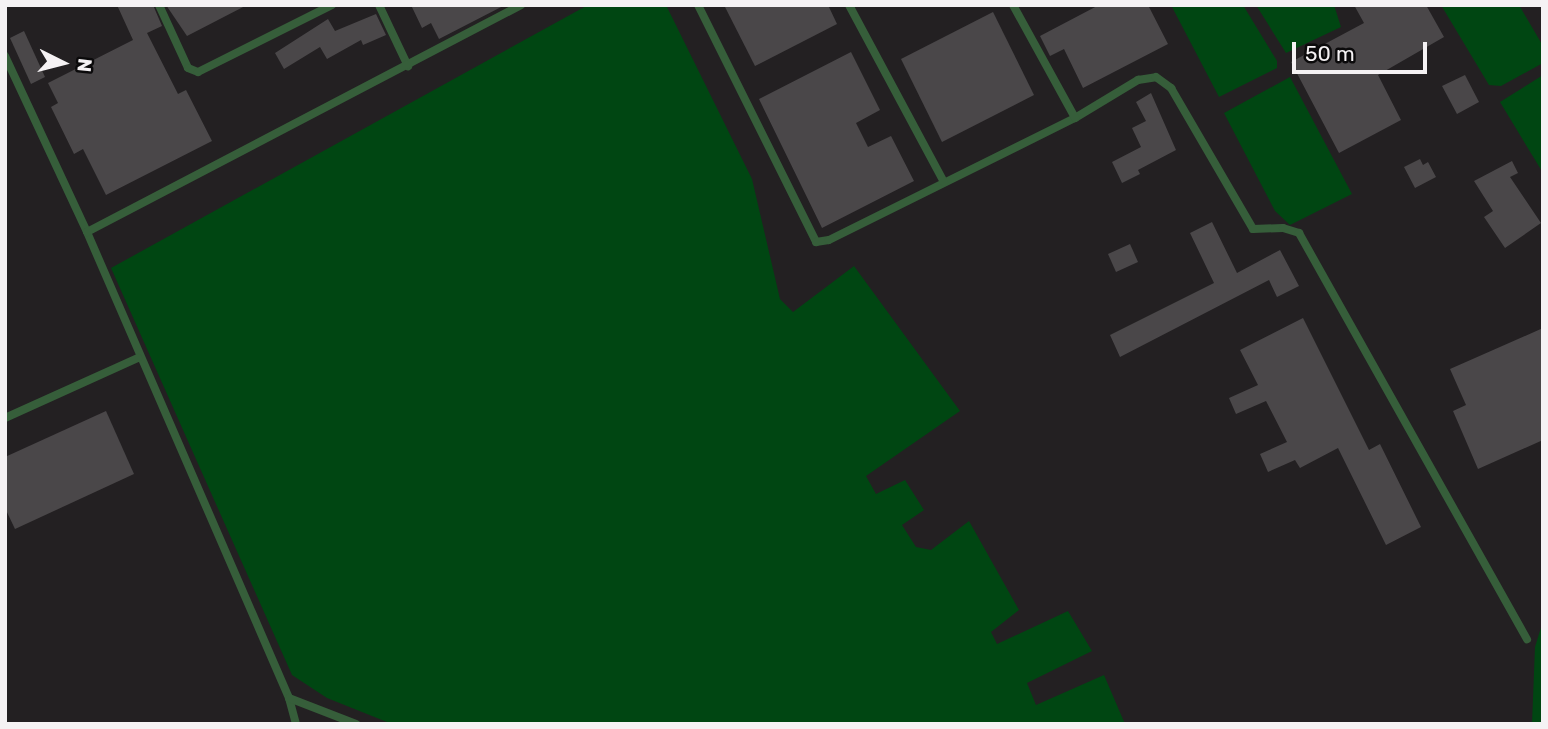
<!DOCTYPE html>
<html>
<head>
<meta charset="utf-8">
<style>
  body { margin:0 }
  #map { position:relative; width:1548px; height:729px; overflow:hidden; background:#232022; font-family:Rubik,sans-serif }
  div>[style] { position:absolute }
  .water>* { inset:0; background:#004612 }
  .building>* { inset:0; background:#4a4749 }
  .service>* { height:8px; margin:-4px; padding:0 4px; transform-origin:4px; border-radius:4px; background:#365e3a }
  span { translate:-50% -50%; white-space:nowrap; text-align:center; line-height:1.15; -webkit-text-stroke:7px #0b0a0b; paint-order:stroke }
  .frame { position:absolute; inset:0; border:7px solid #f5f2f4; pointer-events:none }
  .north { position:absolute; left:28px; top:28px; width:70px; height:70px; -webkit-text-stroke:5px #0b0a0b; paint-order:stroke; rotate:96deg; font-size:19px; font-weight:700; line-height:28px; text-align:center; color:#f5f2f4 }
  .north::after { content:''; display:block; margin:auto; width:24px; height:32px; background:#f5f2f4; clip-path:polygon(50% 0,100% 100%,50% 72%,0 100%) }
  .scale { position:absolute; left:1292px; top:42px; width:135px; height:32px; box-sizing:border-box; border:4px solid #f5f2f4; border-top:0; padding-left:9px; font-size:21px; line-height:24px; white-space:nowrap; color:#f5f2f4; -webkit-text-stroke:5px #0b0a0b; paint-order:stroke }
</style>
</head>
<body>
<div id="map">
  <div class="water">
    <div style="clip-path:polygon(588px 5px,666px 5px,752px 179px,780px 299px,793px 312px,854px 266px,960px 411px,866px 476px,876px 494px,905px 480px,924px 510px,902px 525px,916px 547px,931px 550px,969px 521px,1019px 610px,991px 632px,997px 644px,1068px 611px,1092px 651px,1027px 683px,1036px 705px,1104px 675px,1125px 724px,392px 724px,327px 698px,292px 675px,111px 268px)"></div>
    <div style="clip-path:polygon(1171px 5px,1243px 5px,1277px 61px,1277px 68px,1219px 97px)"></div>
    <div style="clip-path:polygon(1256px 5px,1334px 5px,1341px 27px,1286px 53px)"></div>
    <div style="clip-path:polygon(1441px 5px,1519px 5px,1543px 46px,1543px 63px,1501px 86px,1489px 85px)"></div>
    <div style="clip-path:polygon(1543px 75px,1543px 173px,1500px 102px)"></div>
    <div style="clip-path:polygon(1290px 77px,1352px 194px,1290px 225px,1275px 211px,1224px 113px)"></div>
    <div style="clip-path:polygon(1543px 621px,1543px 724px,1532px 724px,1535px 647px)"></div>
  </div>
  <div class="building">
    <div style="clip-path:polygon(117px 5px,153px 5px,162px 26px,147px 33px,178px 94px,186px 90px,212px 141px,106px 195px,83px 149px,74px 154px,51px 107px,58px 103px,48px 83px,133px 40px)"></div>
    <div style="clip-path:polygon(166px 5px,247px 5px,187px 36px)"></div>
    <div style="clip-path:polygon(411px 5px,505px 5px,439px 39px,431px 23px,422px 28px)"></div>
    <div style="clip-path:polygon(724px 5px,828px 5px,837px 24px,755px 66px)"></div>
    <div style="clip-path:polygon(1099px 5px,1148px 5px,1168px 44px,1083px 88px,1064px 49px,1050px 56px,1040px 36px)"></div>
    <div style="clip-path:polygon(1354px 5px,1426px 5px,1444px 37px,1378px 75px,1401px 120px,1339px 153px,1291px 62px,1364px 23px)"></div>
    <div style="clip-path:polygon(993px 12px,1034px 95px,942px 142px,901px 59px)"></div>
    <div style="clip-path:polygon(376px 14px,386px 35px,363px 45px,361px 40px,327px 59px,320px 47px,284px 69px,275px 53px,328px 19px,335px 31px)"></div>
    <div style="clip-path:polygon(24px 31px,45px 77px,31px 84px,10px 38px)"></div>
    <div style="clip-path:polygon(851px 52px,880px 110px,856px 123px,868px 147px,891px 136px,914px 181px,822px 228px,759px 99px)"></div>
    <div style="clip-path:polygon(1465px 75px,1479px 102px,1457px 114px,1442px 86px)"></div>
    <div style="clip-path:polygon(1151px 93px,1176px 150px,1138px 170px,1140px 174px,1122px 183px,1112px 162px,1141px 147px,1132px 128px,1146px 121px,1136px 102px)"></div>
    <div style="clip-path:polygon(1420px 159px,1423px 165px,1428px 162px,1436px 177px,1415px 188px,1404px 167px)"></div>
    <div style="clip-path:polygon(1512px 161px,1518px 173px,1510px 177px,1541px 223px,1505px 248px,1484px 217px,1493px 211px,1474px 181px)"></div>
    <div style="clip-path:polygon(1212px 222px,1237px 273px,1280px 250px,1299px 286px,1277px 297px,1269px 280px,1120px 357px,1110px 335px,1214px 283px,1190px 233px)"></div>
    <div style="clip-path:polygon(1130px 244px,1138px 262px,1116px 272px,1108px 254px)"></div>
    <div style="clip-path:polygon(1303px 318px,1369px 450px,1380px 444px,1421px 527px,1386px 545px,1338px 448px,1300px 468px,1295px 460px,1268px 472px,1260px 454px,1287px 442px,1266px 401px,1236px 414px,1229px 398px,1258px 385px,1240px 350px)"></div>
    <div style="clip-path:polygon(1543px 328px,1543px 440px,1478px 469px,1453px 411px,1466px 405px,1450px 369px)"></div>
    <div style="clip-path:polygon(106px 411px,134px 474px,15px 529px,5px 508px,5px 457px)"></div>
  </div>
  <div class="service">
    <div style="left:159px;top:5px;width:69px;rotate:65.3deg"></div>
    <div style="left:188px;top:68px;width:11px;rotate:22deg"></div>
    <div style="left:198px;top:72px;width:150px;rotate:-26.6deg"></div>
    <div style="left:379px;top:5px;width:68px;rotate:64.6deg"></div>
    <div style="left:698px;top:5px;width:265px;rotate:63.5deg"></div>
    <div style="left:816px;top:242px;width:13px;rotate:-9deg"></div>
    <div style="left:829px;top:240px;width:275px;rotate:-26.4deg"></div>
    <div style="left:1075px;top:118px;width:74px;rotate:-31.1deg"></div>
    <div style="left:1138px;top:80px;width:18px;rotate:-9deg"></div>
    <div style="left:1156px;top:77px;width:19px;rotate:36deg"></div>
    <div style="left:1171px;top:88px;width:163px;rotate:59.8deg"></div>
    <div style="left:1253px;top:229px;width:30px;rotate:-2deg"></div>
    <div style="left:1283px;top:228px;width:17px;rotate:17deg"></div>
    <div style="left:1299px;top:233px;width:466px;rotate:60.7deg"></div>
    <div style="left:849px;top:5px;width:201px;rotate:61.8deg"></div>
    <div style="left:1013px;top:5px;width:129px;rotate:61.2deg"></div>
    <div style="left:5px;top:56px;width:194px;rotate:65deg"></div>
    <div style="left:87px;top:232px;width:508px;rotate:66.56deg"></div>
    <div style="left:289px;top:698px;width:27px;rotate:75deg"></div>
    <div style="left:87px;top:232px;width:490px;rotate:-27.6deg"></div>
    <div style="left:5px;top:418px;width:146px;rotate:-24.3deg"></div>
    <div style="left:289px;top:698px;width:72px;rotate:21.2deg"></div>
  </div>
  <div class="frame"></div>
  <div class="north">N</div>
  <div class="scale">50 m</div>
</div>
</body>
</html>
